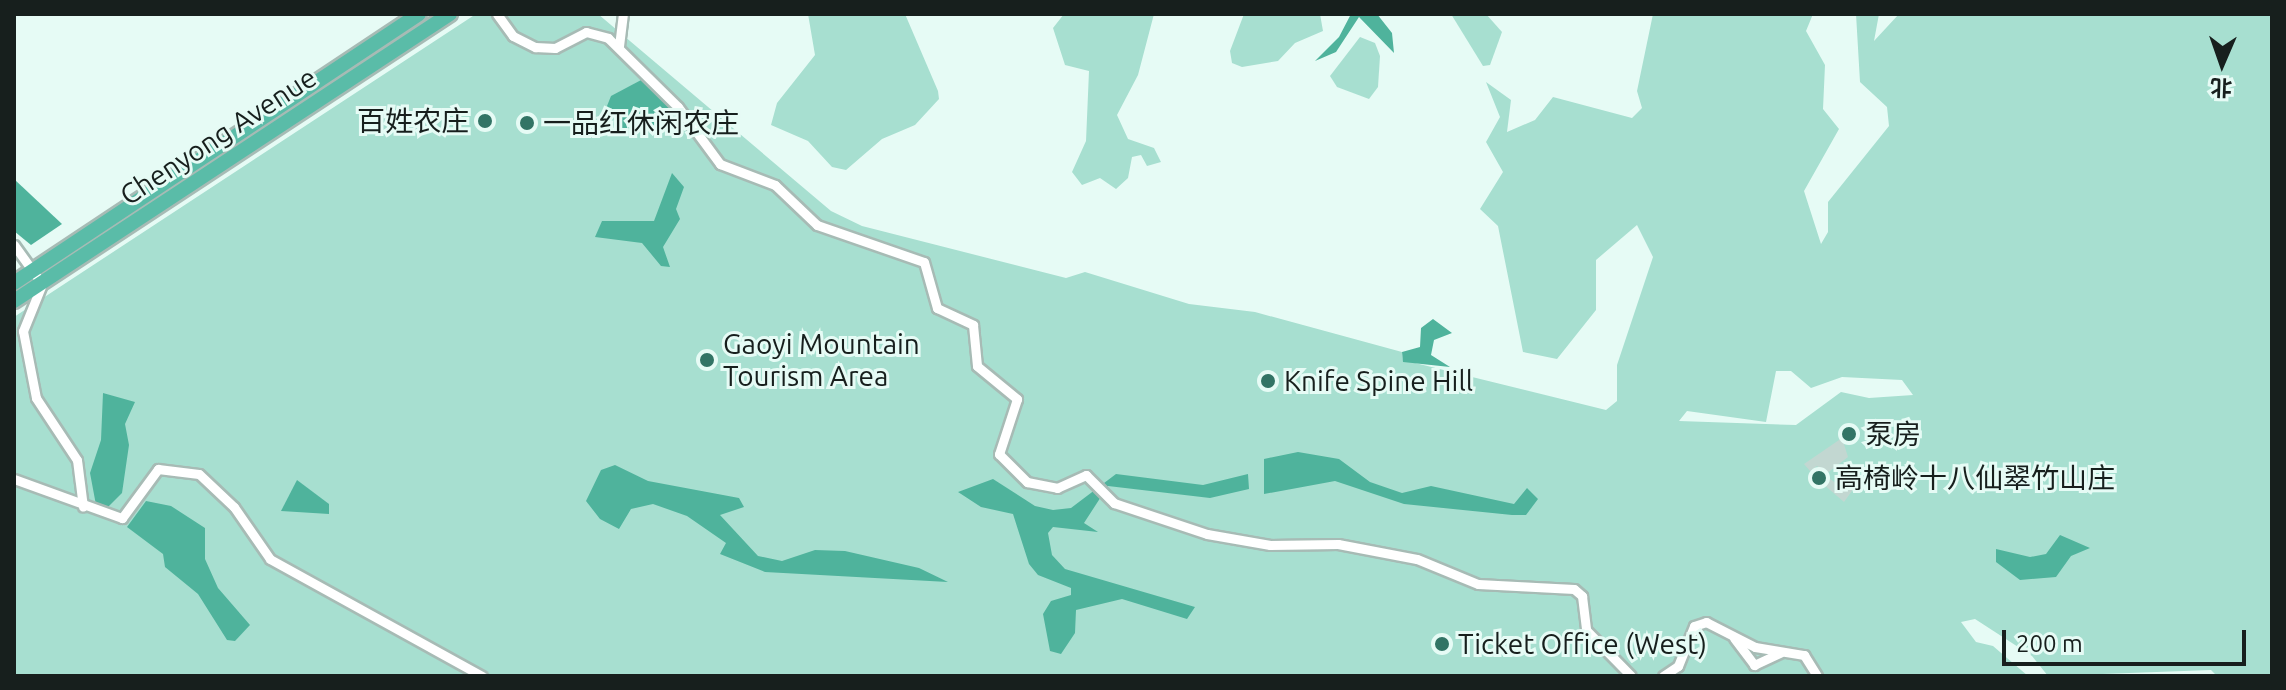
<!DOCTYPE html>
<html>
<head>
<meta charset="utf-8">
<style>
  body { margin:0 }
  #map { position:relative; width:2286px; height:690px; overflow:hidden; background:#e6fbf5; font-family:Ubuntu,"Noto Sans SC",sans-serif }
  div>[style] { position:absolute }
  .green>* { inset:0; background:#a7dfd0 }
  .water>* { inset:0; background:#4fb39c }
  .building>* { inset:0; background:#c2d7d1 }
  .roads { filter:drop-shadow(2px 0 #a7bbb5) drop-shadow(-2px 0 #a7bbb5) drop-shadow(0 2px #a7bbb5) drop-shadow(0 -2px #a7bbb5) }
  .minor>* { height:9px; margin:-4.5px; padding:0 4.5px; transform-origin:4.5px; border-radius:4.5px; background:#fff }
  .trunk>* { height:14px; margin:-7px; padding:0 7px; transform-origin:7px; border-radius:7px; background:#5abca8 }
  .dots>* { width:22px; height:22px; translate:-50% -50%; box-sizing:border-box; border:4px solid #e6fbf5; border-radius:50% }
  span { translate:-50% -50%; white-space:nowrap; text-align:center; line-height:1.15; -webkit-text-stroke:6px #e6fbf5; paint-order:stroke }
  .poi-label { font-size:28px; color:#171f1d }
  .right { translate:-100% -50%; text-align:right }
  .left { translate:0 -50%; text-align:left }
  .street-label { font-size:28px; color:#171f1d }
  .frame { position:absolute; inset:0; border:16px solid #171f1d; pointer-events:none }
  .north { position:absolute; left:2182px; top:24px; width:80px; height:80px; -webkit-text-stroke:6px #e6fbf5; paint-order:stroke; rotate:182deg; font-size:22px; font-weight:700; line-height:32px; text-align:center; color:#171f1d }
  .north::after { content:''; display:block; margin:auto; width:28px; height:36px; background:#171f1d; clip-path:polygon(50% 0,100% 100%,50% 72%,0 100%) }
  .scale { position:absolute; left:2002px; top:630px; width:244px; height:36px; box-sizing:border-box; border:4px solid #171f1d; border-top:0; padding-left:10px; font-size:24px; line-height:28px; white-space:nowrap; color:#171f1d; -webkit-text-stroke:6px #e6fbf5; paint-order:stroke }
</style>
</head>
<body>
<div id="map">
  <div class="green">
    <div style="clip-path:polygon(evenodd,476px 14px,598px 14px,831px 211px,862px 226px,1066px 278px,1085px 272px,1189px 304px,1255px 312px,1402px 352px,1403px 360px,1606px 410px,1617px 401px,1617px 365px,1653px 257px,1637px 225px,1596px 260px,1596px 310px,1557px 359px,1523px 352px,1498px 226px,1480px 209px,1503px 172px,1486px 142px,1500px 117px,1486px 82px,1511px 100px,1507px 132px,1535px 120px,1553px 97px,1632px 118px,1642px 108px,1637px 91px,1653px 14px,1813px 14px,1806px 31px,1825px 65px,1823px 109px,1839px 129px,1804px 191px,1821px 244px,1828px 232px,1828px 202px,1889px 126px,1887px 107px,1860px 82px,1856px 14px,1879px 14px,1874px 41px,1899px 14px,2272px 14px,2272px 676px,2217px 676px,2211px 670px,2048px 676px,2032px 656px,1975px 619px,1961px 622px,1976px 642px,1993px 646px,2028px 676px,14px 676px,14px 317px,476px 14px,1776px 371px,1791px 371px,1811px 388px,1842px 377px,1902px 380px,1913px 395px,1869px 398px,1841px 392px,1796px 425px,1679px 421px,1687px 411px,1766px 422px,1776px 371px)"></div>
    <div style="clip-path:polygon(808px 14px,905px 14px,938px 91px,939px 99px,915px 125px,882px 139px,846px 170px,832px 167px,808px 141px,771px 125px,777px 103px,815px 55px)"></div>
    <div style="clip-path:polygon(1064px 14px,1154px 14px,1138px 75px,1117px 115px,1128px 139px,1154px 148px,1161px 162px,1147px 166px,1141px 155px,1132px 157px,1128px 178px,1116px 189px,1100px 178px,1082px 185px,1072px 172px,1086px 141px,1089px 71px,1065px 65px,1053px 28px)"></div>
    <div style="clip-path:polygon(1244px 14px,1320px 14px,1323px 31px,1295px 43px,1278px 61px,1242px 67px,1232px 63px,1230px 51px)"></div>
    <div style="clip-path:polygon(1451px 14px,1486px 14px,1502px 32px,1490px 65px,1483px 66px)"></div>
    <div style="clip-path:polygon(1360px 37px,1375px 43px,1380px 56px,1378px 87px,1369px 99px,1337px 87px,1330px 76px)"></div>
  </div>
  <div class="water">
    <div style="clip-path:polygon(1351px 14px,1377px 14px,1392px 33px,1394px 53px,1359px 17px,1336px 52px,1315px 61px,1339px 37px)"></div>
    <div style="clip-path:polygon(643px 79px,671px 109px,657px 133px,622px 128px,607px 106px,611px 96px)"></div>
    <div style="clip-path:polygon(672px 173px,684px 187px,676px 209px,680px 219px,663px 247px,670px 267px,661px 266px,642px 243px,595px 237px,602px 221px,654px 221px)"></div>
    <div style="clip-path:polygon(14px 179px,62px 224px,31px 245px,14px 231px)"></div>
    <div style="clip-path:polygon(1433px 319px,1452px 333px,1434px 340px,1431px 355px,1450px 367px,1403px 362px,1402px 352px,1420px 347px,1421px 328px)"></div>
    <div style="clip-path:polygon(103px 393px,135px 402px,125px 424px,129px 445px,122px 493px,105px 510px,96px 505px,90px 473px,101px 440px)"></div>
    <div style="clip-path:polygon(1298px 452px,1339px 459px,1370px 482px,1402px 493px,1431px 486px,1514px 504px,1527px 488px,1538px 499px,1526px 515px,1512px 515px,1404px 504px,1335px 481px,1264px 494px,1264px 459px)"></div>
    <div style="clip-path:polygon(615px 465px,648px 481px,739px 498px,744px 507px,720px 515px,758px 556px,782px 561px,815px 550px,845px 551px,919px 568px,948px 582px,765px 572px,720px 554px,726px 543px,687px 516px,653px 504px,631px 509px,619px 529px,600px 519px,586px 501px,601px 470px)"></div>
    <div style="clip-path:polygon(1116px 474px,1203px 485px,1248px 474px,1249px 489px,1210px 498px,1108px 486px,1084px 523px,1098px 532px,1053px 527px,1048px 533px,1052px 555px,1065px 569px,1195px 607px,1187px 619px,1122px 599px,1076px 610px,1075px 633px,1061px 654px,1050px 651px,1043px 614px,1051px 601px,1071px 595px,1071px 588px,1038px 575px,1029px 564px,1013px 514px,981px 507px,958px 492px,993px 479px,1035px 506px,1053px 510px,1071px 508px)"></div>
    <div style="clip-path:polygon(297px 480px,329px 504px,329px 514px,281px 511px)"></div>
    <div style="clip-path:polygon(146px 501px,171px 506px,205px 528px,205px 559px,218px 588px,250px 625px,235px 641px,227px 640px,198px 594px,165px 567px,163px 554px,127px 527px)"></div>
    <div style="clip-path:polygon(2060px 535px,2090px 548px,2071px 556px,2056px 577px,2020px 580px,1996px 562px,1996px 549px,2030px 557px,2046px 554px)"></div>
  </div>
  <div class="building">
    <div style="clip-path:polygon(1842px 438px,1848px 457px,1826px 474px,1817px 466px,1810px 471px,1804px 464px)"></div>
    <div style="clip-path:polygon(1851px 475px,1859px 481px,1844px 502px,1823px 484px,1829px 478px,1842px 488px)"></div>
  </div>
  <div class="roads">
    <div class="minor">
      <div style="left:497px;top:14px;width:27px;rotate:54deg"></div>
      <div style="left:513px;top:36px;width:25px;rotate:27deg"></div>
      <div style="left:535px;top:47px;width:20px;rotate:3deg"></div>
      <div style="left:555px;top:48px;width:35px;rotate:-27deg"></div>
      <div style="left:586px;top:32px;width:23px;rotate:15deg"></div>
      <div style="left:608px;top:38px;width:98px;rotate:44.6deg"></div>
      <div style="left:678px;top:107px;width:71px;rotate:53.6deg"></div>
      <div style="left:720px;top:164px;width:59px;rotate:20.9deg"></div>
      <div style="left:775px;top:185px;width:58px;rotate:43.6deg"></div>
      <div style="left:817px;top:225px;width:113px;rotate:19.1deg"></div>
      <div style="left:924px;top:262px;width:48px;rotate:74.2deg"></div>
      <div style="left:937px;top:308px;width:40px;rotate:25deg"></div>
      <div style="left:973px;top:325px;width:41px;rotate:84.4deg"></div>
      <div style="left:977px;top:366px;width:52px;rotate:39.5deg"></div>
      <div style="left:1017px;top:399px;width:58px;rotate:108.1deg"></div>
      <div style="left:999px;top:454px;width:40px;rotate:45deg"></div>
      <div style="left:1027px;top:482px;width:31px;rotate:11deg"></div>
      <div style="left:1057px;top:488px;width:32px;rotate:-24deg"></div>
      <div style="left:1086px;top:475px;width:40px;rotate:45deg"></div>
      <div style="left:1114px;top:503px;width:98px;rotate:18.4deg"></div>
      <div style="left:1207px;top:534px;width:64px;rotate:9.9deg"></div>
      <div style="left:1270px;top:545px;width:68px;rotate:-0.8deg"></div>
      <div style="left:1338px;top:544px;width:80px;rotate:10.8deg"></div>
      <div style="left:1417px;top:559px;width:66px;rotate:22.3deg"></div>
      <div style="left:1478px;top:584px;width:96px;rotate:3deg"></div>
      <div style="left:1574px;top:589px;width:11px;rotate:41deg"></div>
      <div style="left:1582px;top:596px;width:34px;rotate:83deg"></div>
      <div style="left:1586px;top:630px;width:64px;rotate:45.6deg"></div>
      <div style="left:619px;top:46px;width:32px;rotate:-83deg"></div>
      <div style="left:14px;top:245px;width:48px;rotate:54.3deg"></div>
      <div style="left:42px;top:284px;width:51px;rotate:112deg"></div>
      <div style="left:23px;top:331px;width:68px;rotate:79deg"></div>
      <div style="left:36px;top:398px;width:74px;rotate:56.5deg"></div>
      <div style="left:77px;top:460px;width:47px;rotate:82.7deg"></div>
      <div style="left:14px;top:479px;width:115px;rotate:19.9deg"></div>
      <div style="left:122px;top:518px;width:61px;rotate:-53.7deg"></div>
      <div style="left:158px;top:469px;width:41px;rotate:7deg"></div>
      <div style="left:199px;top:474px;width:48px;rotate:43.3deg"></div>
      <div style="left:234px;top:507px;width:63px;rotate:55.3deg"></div>
      <div style="left:270px;top:559px;width:242px;rotate:28.9deg"></div>
      <div style="left:1734px;top:638px;width:34px;rotate:53deg"></div>
      <div style="left:1754px;top:665px;width:29px;rotate:-25deg"></div>
      <div style="left:1663px;top:676px;width:18px;rotate:-34deg"></div>
      <div style="left:1678px;top:666px;width:43px;rotate:-68.2deg"></div>
      <div style="left:1694px;top:626px;width:13px;rotate:-18deg"></div>
      <div style="left:1706px;top:622px;width:55px;rotate:27deg"></div>
      <div style="left:1755px;top:647px;width:50px;rotate:9.3deg"></div>
      <div style="left:1804px;top:655px;width:25px;rotate:58deg"></div>
    </div>
    <div class="trunk">
      <div style="left:14px;top:283px;width:486px;rotate:-33.6deg"></div>
      <div style="left:14px;top:301px;width:522px;rotate:-33.36deg"></div>
    </div>
  </div>
  <div class="dots">
    <div style="left:485px;top:121px;background:#327465"></div>
    <div style="left:527px;top:123px;background:#327465"></div>
    <div style="left:707px;top:360px;background:#327465"></div>
    <div style="left:1268px;top:381px;background:#327465"></div>
    <div style="left:1849px;top:434px;background:#327465"></div>
    <div style="left:1819px;top:478px;background:#327465"></div>
    <div style="left:1442px;top:644px;background:#327465"></div>
  </div>
  <div class="poi-label">
    <span class="right" style="left:469px;top:121px">百姓农庄</span>
    <span class="left" style="left:543px;top:123px">一品红休闲农庄</span>
    <span class="left" style="left:723px;top:360px">Gaoyi Mountain<br>Tourism Area</span>
    <span class="left" style="left:1284px;top:381px">Knife Spine Hill</span>
    <span class="left" style="left:1865px;top:434px">泵房</span>
    <span class="left" style="left:1835px;top:478px">高椅岭十八仙翠竹山庄</span>
    <span class="left" style="left:1458px;top:644px">Ticket Office (West)</span>
  </div>
  <div class="street-label">
    <span style="left:218px;top:136px;rotate:-33deg">Chenyong Avenue</span>
  </div>
  <div class="frame"></div>
  <div class="north">北</div>
  <div class="scale">200 m</div>
</div>
</body>
</html>
